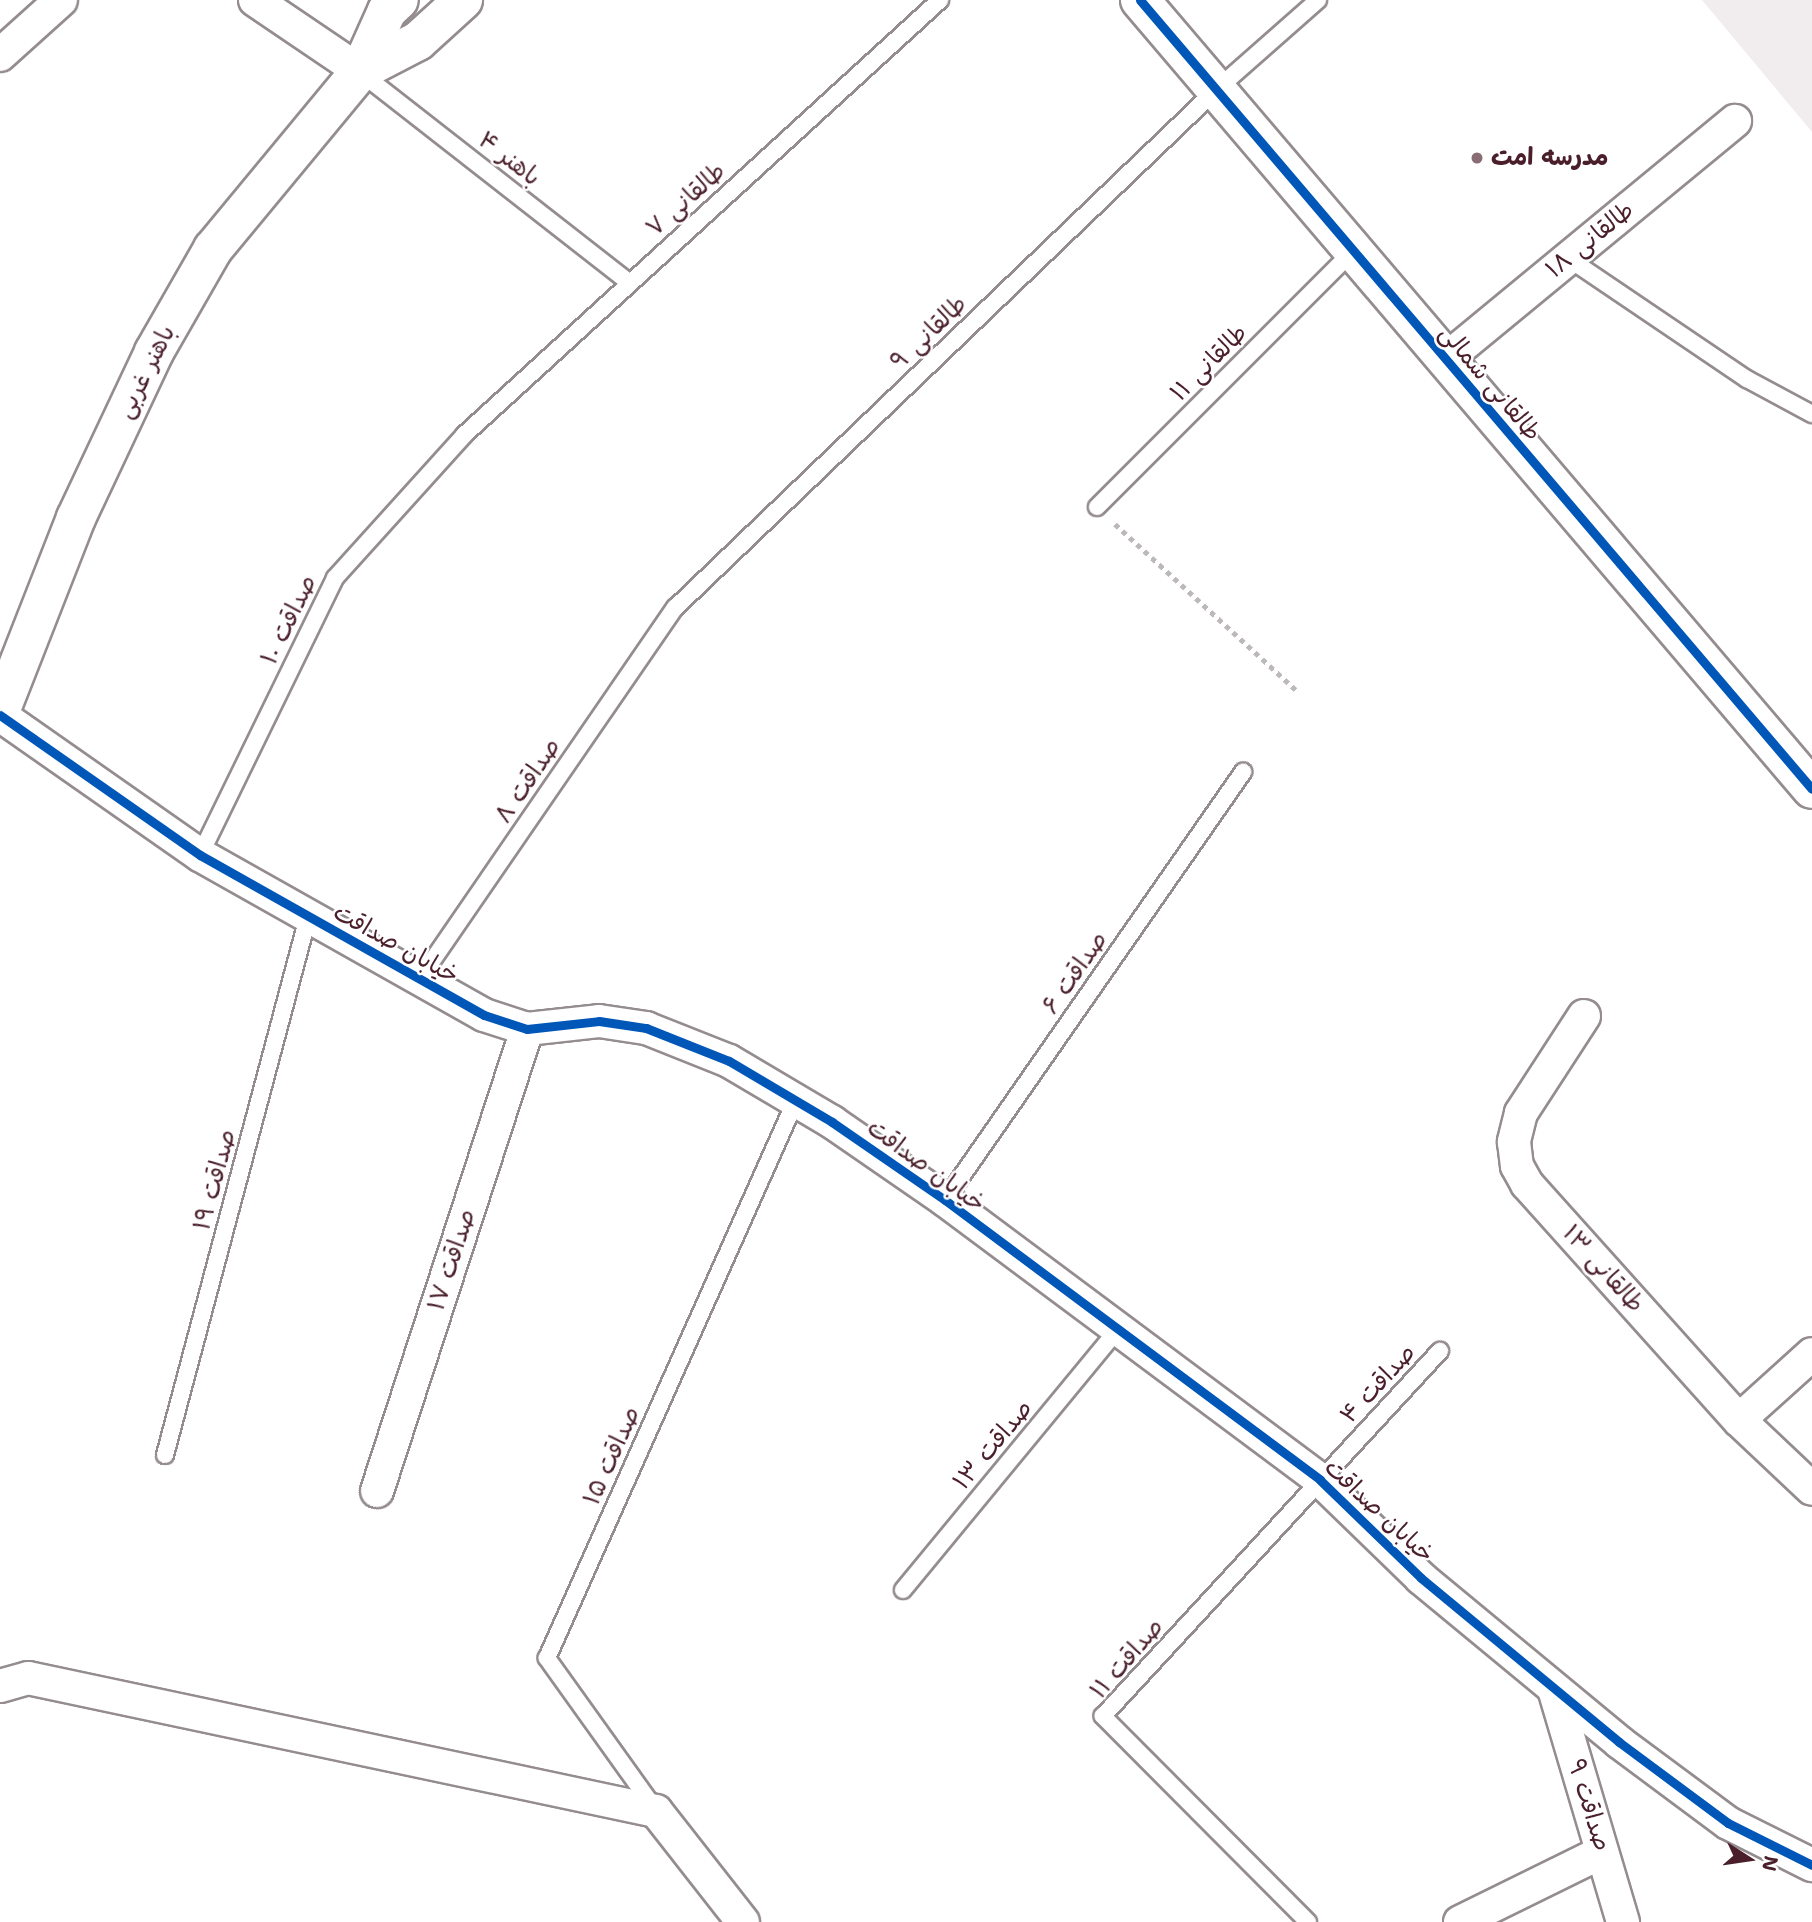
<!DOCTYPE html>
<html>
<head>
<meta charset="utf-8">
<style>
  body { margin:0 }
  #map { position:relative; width:1812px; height:1922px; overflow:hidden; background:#fff; font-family:"Shantell Sans","Playpen Sans Arabic",sans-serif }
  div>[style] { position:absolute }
  .green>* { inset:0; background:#f1edee }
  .path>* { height:4.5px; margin-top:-2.25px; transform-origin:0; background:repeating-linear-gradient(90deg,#bdb8b9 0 5px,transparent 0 10px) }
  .roads { filter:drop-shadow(2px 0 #948c8e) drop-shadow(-2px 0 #948c8e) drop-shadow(0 2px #948c8e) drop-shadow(0 -2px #948c8e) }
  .service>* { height:16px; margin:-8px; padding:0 8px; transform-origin:8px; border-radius:8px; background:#fff }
  .minor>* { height:32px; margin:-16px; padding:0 16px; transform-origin:16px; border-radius:16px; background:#fff }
  .tertiary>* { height:38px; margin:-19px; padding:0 19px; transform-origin:19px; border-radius:19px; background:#fff }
  .cycleway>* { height:9px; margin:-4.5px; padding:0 4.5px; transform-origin:4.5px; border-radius:4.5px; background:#0057b8 }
  .dots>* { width:19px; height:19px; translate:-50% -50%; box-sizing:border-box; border:4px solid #fff; border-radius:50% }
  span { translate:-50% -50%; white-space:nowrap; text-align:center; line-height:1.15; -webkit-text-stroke:5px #fff; paint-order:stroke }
  .poi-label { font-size:24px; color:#4a1f2b; font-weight:700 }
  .left { translate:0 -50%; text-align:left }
  .street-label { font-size:24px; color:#4a1f2b }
  .north { position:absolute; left:1714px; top:1824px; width:70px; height:70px; -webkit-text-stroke:5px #fff; paint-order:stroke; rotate:102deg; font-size:19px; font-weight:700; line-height:28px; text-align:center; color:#4a1f2b }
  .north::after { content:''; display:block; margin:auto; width:24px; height:32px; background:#4a1f2b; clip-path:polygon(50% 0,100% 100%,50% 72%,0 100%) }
</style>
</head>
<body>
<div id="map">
  <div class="green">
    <div style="clip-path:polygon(1702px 0,1812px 0,1812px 132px)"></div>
  </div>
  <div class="path">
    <div style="left:1115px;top:524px;width:247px;rotate:42.5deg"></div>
  </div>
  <div class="roads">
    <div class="service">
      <div style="left:361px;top:73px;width:341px;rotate:38deg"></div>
      <div style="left:1568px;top:258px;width:216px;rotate:34.1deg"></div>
      <div style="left:1747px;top:379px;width:74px;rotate:28.3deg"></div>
      <div style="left:1097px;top:507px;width:362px;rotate:-45deg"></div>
      <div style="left:200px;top:855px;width:308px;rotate:-64deg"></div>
      <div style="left:335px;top:578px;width:193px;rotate:-47.9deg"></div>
      <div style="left:464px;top:435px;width:645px;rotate:-42.42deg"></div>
      <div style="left:419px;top:980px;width:452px;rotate:-55.5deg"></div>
      <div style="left:675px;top:608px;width:749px;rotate:-43.76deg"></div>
      <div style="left:1216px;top:90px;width:136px;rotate:-41.4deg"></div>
      <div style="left:945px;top:1200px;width:522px;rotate:-55.15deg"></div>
      <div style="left:165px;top:1455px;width:557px;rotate:-75.11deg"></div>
      <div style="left:903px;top:1590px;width:338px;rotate:-50.5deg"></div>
      <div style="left:655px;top:1809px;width:186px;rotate:-125.6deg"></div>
      <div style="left:547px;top:1658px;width:611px;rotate:-65.95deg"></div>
      <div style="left:1308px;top:1922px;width:291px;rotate:-134.9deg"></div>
      <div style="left:1103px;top:1716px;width:497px;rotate:-47.3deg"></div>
    </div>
    <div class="minor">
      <div style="left:255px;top:0;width:127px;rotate:34.1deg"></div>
      <div style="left:0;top:55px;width:82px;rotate:-42deg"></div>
      <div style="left:1445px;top:360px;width:376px;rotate:-39.5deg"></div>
      <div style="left:0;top:715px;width:244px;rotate:35deg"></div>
      <div style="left:200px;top:855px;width:326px;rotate:29.4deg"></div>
      <div style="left:484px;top:1015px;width:45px;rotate:18deg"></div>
      <div style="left:527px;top:1029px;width:72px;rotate:-6.3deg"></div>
      <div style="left:599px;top:1021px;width:48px;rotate:8.5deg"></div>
      <div style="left:646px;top:1028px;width:89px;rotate:21.7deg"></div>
      <div style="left:729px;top:1061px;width:120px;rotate:30.6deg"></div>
      <div style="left:832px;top:1122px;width:137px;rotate:34.6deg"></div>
      <div style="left:945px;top:1200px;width:468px;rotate:36.7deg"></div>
      <div style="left:1320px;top:1480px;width:141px;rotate:44.1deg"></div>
      <div style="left:1421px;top:1578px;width:257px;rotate:39.6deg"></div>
      <div style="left:1619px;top:1742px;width:136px;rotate:36.6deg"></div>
      <div style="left:1728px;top:1823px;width:94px;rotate:26.6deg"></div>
      <div style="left:1584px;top:1016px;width:116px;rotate:123deg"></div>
      <div style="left:1521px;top:1113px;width:30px;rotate:104deg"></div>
      <div style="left:1514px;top:1142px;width:24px;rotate:83deg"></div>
      <div style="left:1517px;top:1166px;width:21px;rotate:61deg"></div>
      <div style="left:1527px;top:1184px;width:317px;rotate:48.1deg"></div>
      <div style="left:1739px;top:1420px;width:100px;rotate:43.4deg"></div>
      <div style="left:1739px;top:1420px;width:98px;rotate:-42.1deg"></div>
      <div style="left:377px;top:1491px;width:486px;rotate:-72deg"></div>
      <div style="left:0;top:1686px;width:29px;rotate:-16deg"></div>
      <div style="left:28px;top:1678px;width:642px;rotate:11.96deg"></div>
      <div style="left:656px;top:1811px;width:141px;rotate:51.9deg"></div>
      <div style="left:1554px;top:1689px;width:243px;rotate:73.5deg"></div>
      <div style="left:1460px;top:1922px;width:158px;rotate:-26.2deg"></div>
    </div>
    <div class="tertiary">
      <div style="left:1140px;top:0;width:1036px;rotate:49.58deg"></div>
      <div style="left:360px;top:71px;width:65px;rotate:-27.3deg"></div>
      <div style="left:418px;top:41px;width:61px;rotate:-42.3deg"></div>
      <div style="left:0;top:712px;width:208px;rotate:-68.6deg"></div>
      <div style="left:76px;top:518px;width:183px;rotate:-64.8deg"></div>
      <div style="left:154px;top:352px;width:119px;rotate:-60.2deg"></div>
      <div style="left:213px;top:249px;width:231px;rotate:-50.4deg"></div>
      <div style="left:360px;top:71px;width:66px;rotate:-65.8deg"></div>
      <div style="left:387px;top:11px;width:16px;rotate:-43deg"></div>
    </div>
  </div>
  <div class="cycleway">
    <div style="left:1140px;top:0;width:1036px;rotate:49.58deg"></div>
    <div style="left:0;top:715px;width:244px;rotate:35deg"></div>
    <div style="left:200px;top:855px;width:326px;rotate:29.4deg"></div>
    <div style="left:484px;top:1015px;width:45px;rotate:18deg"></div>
    <div style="left:527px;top:1029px;width:72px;rotate:-6.3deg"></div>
    <div style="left:599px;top:1021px;width:48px;rotate:8.5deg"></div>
    <div style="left:646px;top:1028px;width:89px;rotate:21.7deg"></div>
    <div style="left:729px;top:1061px;width:120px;rotate:30.6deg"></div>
    <div style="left:832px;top:1122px;width:137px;rotate:34.6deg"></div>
    <div style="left:945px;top:1200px;width:468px;rotate:36.7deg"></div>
    <div style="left:1320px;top:1480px;width:141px;rotate:44.1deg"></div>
    <div style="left:1421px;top:1578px;width:257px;rotate:39.6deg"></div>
    <div style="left:1619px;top:1742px;width:136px;rotate:36.6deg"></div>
    <div style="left:1728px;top:1823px;width:94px;rotate:26.6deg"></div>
  </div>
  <div class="dots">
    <div style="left:1477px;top:158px;background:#896d75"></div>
  </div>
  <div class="poi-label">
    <span class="left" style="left:1491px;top:158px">مدرسه امت</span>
  </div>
  <div class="street-label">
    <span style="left:509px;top:159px;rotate:38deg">باهنر ۴</span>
    <span style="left:686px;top:200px;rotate:-42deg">طالقانی ۷</span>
    <span style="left:1590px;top:240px;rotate:-39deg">طالقانی ۱۸</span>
    <span style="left:929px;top:333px;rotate:-44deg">طالقانی ۹</span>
    <span style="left:1209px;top:363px;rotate:-45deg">طالقانی ۱۱</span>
    <span style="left:146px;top:372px;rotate:-63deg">باهنر غربی</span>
    <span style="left:1490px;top:383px;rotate:50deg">طالقانی شمالی</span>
    <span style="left:289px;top:620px;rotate:-64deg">صداقت ۱۰</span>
    <span style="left:528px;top:781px;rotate:-56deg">صداقت ۸</span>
    <span style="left:396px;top:944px;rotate:29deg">خیابان صداقت</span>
    <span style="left:1075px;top:973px;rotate:-55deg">صداقت ۶</span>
    <span style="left:926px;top:1166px;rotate:36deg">خیابان صداقت</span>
    <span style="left:215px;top:1180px;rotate:-75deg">صداقت ۱۹</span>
    <span style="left:452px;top:1260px;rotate:-72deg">صداقت ۱۷</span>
    <span style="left:1603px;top:1269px;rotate:48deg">طالقانی ۱۳</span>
    <span style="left:1378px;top:1384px;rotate:-47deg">صداقت ۴</span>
    <span style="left:993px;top:1445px;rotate:-50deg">صداقت ۱۳</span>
    <span style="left:612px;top:1456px;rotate:-66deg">صداقت ۱۵</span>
    <span style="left:1379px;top:1511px;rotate:43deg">خیابان صداقت</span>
    <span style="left:1127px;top:1659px;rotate:-49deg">صداقت ۱۱</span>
    <span style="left:1589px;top:1805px;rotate:73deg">صداقت ۹</span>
  </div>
  <div class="north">N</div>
</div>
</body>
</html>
